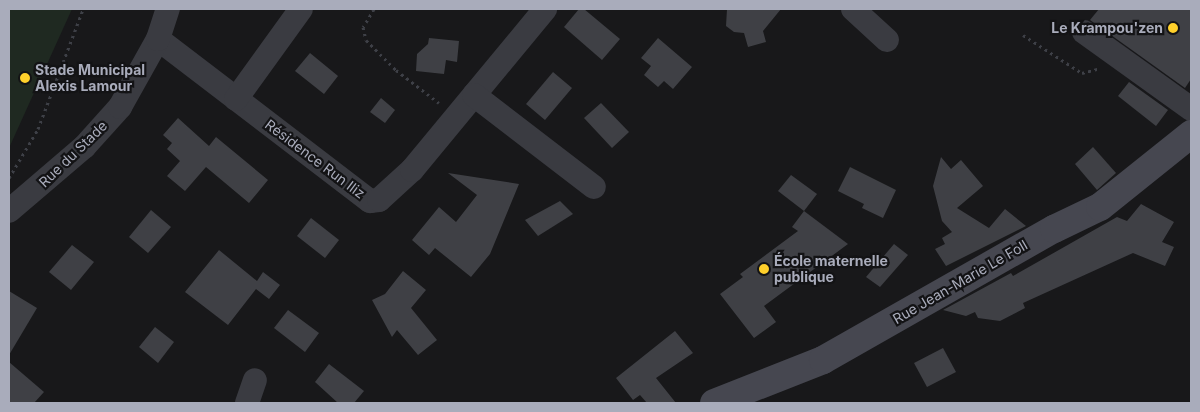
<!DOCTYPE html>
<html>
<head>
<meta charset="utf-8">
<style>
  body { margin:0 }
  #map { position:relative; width:1200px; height:412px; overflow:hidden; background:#18181a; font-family:Inter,sans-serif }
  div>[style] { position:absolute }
  .green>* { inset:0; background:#1f2921 }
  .building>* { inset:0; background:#3f4045 }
  .path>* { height:3px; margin-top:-1.5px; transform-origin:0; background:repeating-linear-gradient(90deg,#3e4047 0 2.5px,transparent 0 6.5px) }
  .minor>* { height:24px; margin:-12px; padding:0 12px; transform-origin:12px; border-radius:12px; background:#3a3b41 }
  .secondary>* { height:28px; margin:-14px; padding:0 14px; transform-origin:14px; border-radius:14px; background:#464750 }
  .dots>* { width:14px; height:14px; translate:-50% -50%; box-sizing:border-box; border:2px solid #131315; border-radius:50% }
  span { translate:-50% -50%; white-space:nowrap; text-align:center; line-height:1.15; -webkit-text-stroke:4.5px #131315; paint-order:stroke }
  .poi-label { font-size:14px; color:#a9acbb; font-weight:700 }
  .right { translate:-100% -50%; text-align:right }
  .left { translate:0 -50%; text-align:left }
  .street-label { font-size:14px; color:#a9acbb }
  .frame { position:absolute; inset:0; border:10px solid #a9acbb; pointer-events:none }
</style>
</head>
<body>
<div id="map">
  <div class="green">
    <div style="clip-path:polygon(9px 9px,72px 9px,9px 148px)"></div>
  </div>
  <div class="building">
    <div style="clip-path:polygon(579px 9px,584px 9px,620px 39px,602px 60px,564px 27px)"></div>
    <div style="clip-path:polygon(727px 9px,781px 9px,763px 31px,766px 42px,748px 47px,744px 33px,734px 32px,726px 26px)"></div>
    <div style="clip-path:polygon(1099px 9px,1191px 9px,1191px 79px,1185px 88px,1090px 20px)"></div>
    <div style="clip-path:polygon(429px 38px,459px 41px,457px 62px,446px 60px,444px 74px,416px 71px,417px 54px,428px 44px)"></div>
    <div style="clip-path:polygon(658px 38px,692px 67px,673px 89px,664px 81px,658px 87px,644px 75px,651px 66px,641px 58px)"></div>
    <div style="clip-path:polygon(310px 53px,338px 76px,324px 94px,295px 71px)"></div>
    <div style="clip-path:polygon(553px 72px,572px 88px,545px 120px,526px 104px)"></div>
    <div style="clip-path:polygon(1129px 82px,1168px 110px,1156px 126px,1118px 96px)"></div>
    <div style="clip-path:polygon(381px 98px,395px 110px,385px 123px,370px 112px)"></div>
    <div style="clip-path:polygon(601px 103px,629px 132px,612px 148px,584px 118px)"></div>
    <div style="clip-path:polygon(178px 118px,209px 146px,216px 137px,268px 180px,249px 203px,206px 167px,185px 191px,167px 176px,180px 161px,167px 149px,172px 143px,163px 135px)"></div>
    <div style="clip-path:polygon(1093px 147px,1116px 173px,1097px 190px,1075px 164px)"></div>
    <div style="clip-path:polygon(941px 157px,951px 169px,961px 160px,983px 186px,957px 208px,989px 228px,1005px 209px,1026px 226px,946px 266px,935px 249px,945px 244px,942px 238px,952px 232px,942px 221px,933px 186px)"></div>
    <div style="clip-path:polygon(850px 167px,896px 190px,883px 218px,862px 208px,864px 204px,838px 191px)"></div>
    <div style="clip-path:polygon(448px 173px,519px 184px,490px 254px,471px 277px,435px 248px,429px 255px,412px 240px,439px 207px,456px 222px,477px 195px)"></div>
    <div style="clip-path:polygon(791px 175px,817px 194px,804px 211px,778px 191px)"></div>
    <div style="clip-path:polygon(560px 201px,573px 214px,538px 236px,525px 220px)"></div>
    <div style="clip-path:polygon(1141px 204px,1174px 222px,1162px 242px,1174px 247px,1165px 266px,1133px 253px,1023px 303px,1025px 308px,1000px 321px,978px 318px,975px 312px,966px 316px,943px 310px,1011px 273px,1013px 276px,1117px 217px,1127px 221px)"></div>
    <div style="clip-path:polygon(151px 210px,171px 227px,148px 253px,129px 237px)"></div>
    <div style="clip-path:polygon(804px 211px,848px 244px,764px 306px,776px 322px,754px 338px,720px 294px,743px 277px,740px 274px,798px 231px,792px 227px)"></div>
    <div style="clip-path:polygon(311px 218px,339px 240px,325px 258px,297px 236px)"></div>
    <div style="clip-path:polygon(894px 244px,908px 255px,880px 287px,866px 277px)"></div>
    <div style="clip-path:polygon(72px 245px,94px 262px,71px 290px,49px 272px)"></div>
    <div style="clip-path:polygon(219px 250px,257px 281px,263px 272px,280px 285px,269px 299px,256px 289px,228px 325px,185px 292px)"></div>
    <div style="clip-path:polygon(403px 271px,426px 290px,411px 308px,437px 340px,418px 355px,397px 330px,392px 337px,372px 300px,385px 294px)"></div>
    <div style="clip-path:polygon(9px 291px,37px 308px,9px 355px)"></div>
    <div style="clip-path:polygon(288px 310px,319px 333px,305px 352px,274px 328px)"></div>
    <div style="clip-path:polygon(155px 327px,174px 342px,158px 363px,139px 347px)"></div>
    <div style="clip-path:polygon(675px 331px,693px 353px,656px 378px,676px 403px,647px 403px,640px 395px,633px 400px,616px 378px)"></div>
    <div style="clip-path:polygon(943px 348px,956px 372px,927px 387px,914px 363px)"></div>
    <div style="clip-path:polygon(9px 362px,44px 392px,34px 403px,9px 403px)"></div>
    <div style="clip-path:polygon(329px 364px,364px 391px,354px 403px,338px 403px,315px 382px)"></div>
  </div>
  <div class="path">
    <div style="left:374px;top:9px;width:21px;rotate:121deg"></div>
    <div style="left:363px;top:27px;width:13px;rotate:77deg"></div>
    <div style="left:366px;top:40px;width:42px;rotate:45deg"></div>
    <div style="left:396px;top:70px;width:54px;rotate:37.5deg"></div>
    <div style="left:1023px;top:35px;width:70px;rotate:32.8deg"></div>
    <div style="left:1082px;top:73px;width:16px;rotate:-15deg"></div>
    <div style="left:9px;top:178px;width:57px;rotate:-59.4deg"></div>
    <div style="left:38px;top:129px;width:128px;rotate:-69.4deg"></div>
  </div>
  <div class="minor">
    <div style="left:853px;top:9px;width:46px;rotate:42.4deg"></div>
    <div style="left:1084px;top:32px;width:132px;rotate:35.7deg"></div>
    <div style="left:158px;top:39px;width:267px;rotate:37.4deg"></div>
    <div style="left:370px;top:201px;width:9px;rotate:-6deg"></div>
    <div style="left:379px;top:200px;width:45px;rotate:-42.3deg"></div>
    <div style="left:412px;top:170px;width:209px;rotate:-50.4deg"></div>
    <div style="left:474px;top:95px;width:151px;rotate:37.5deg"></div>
    <div style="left:236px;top:99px;width:111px;rotate:-54.2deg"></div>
    <div style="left:9px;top:211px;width:99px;rotate:-40.5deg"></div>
    <div style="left:84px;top:147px;width:54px;rotate:-48deg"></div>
    <div style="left:120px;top:107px;width:78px;rotate:-60.8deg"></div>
    <div style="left:158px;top:39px;width:32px;rotate:-72deg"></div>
    <div style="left:247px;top:403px;width:24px;rotate:-71deg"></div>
  </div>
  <div class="secondary">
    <div style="left:714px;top:403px;width:117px;rotate:-21.5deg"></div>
    <div style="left:823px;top:360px;width:266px;rotate:-29.6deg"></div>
    <div style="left:1054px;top:229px;width:51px;rotate:-25.6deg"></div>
    <div style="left:1100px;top:207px;width:117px;rotate:-38.7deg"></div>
  </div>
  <div class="dots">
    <div style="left:1173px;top:28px;background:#ffd02b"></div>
    <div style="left:25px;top:78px;background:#ffd02b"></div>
    <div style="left:764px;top:269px;background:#ffd02b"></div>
  </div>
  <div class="poi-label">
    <span class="right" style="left:1163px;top:28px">Le Krampou'zen</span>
    <span class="left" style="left:35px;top:78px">Stade Municipal<br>Alexis Lamour</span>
    <span class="left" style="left:774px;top:269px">École maternelle<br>publique</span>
  </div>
  <div class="street-label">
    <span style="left:73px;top:154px;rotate:-44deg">Rue du Stade</span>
    <span style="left:315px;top:159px;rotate:37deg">Résidence Run Iliz</span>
    <span style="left:960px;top:282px;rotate:-30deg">Rue Jean-Marie Le Foll</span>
  </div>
  <div class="frame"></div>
</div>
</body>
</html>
